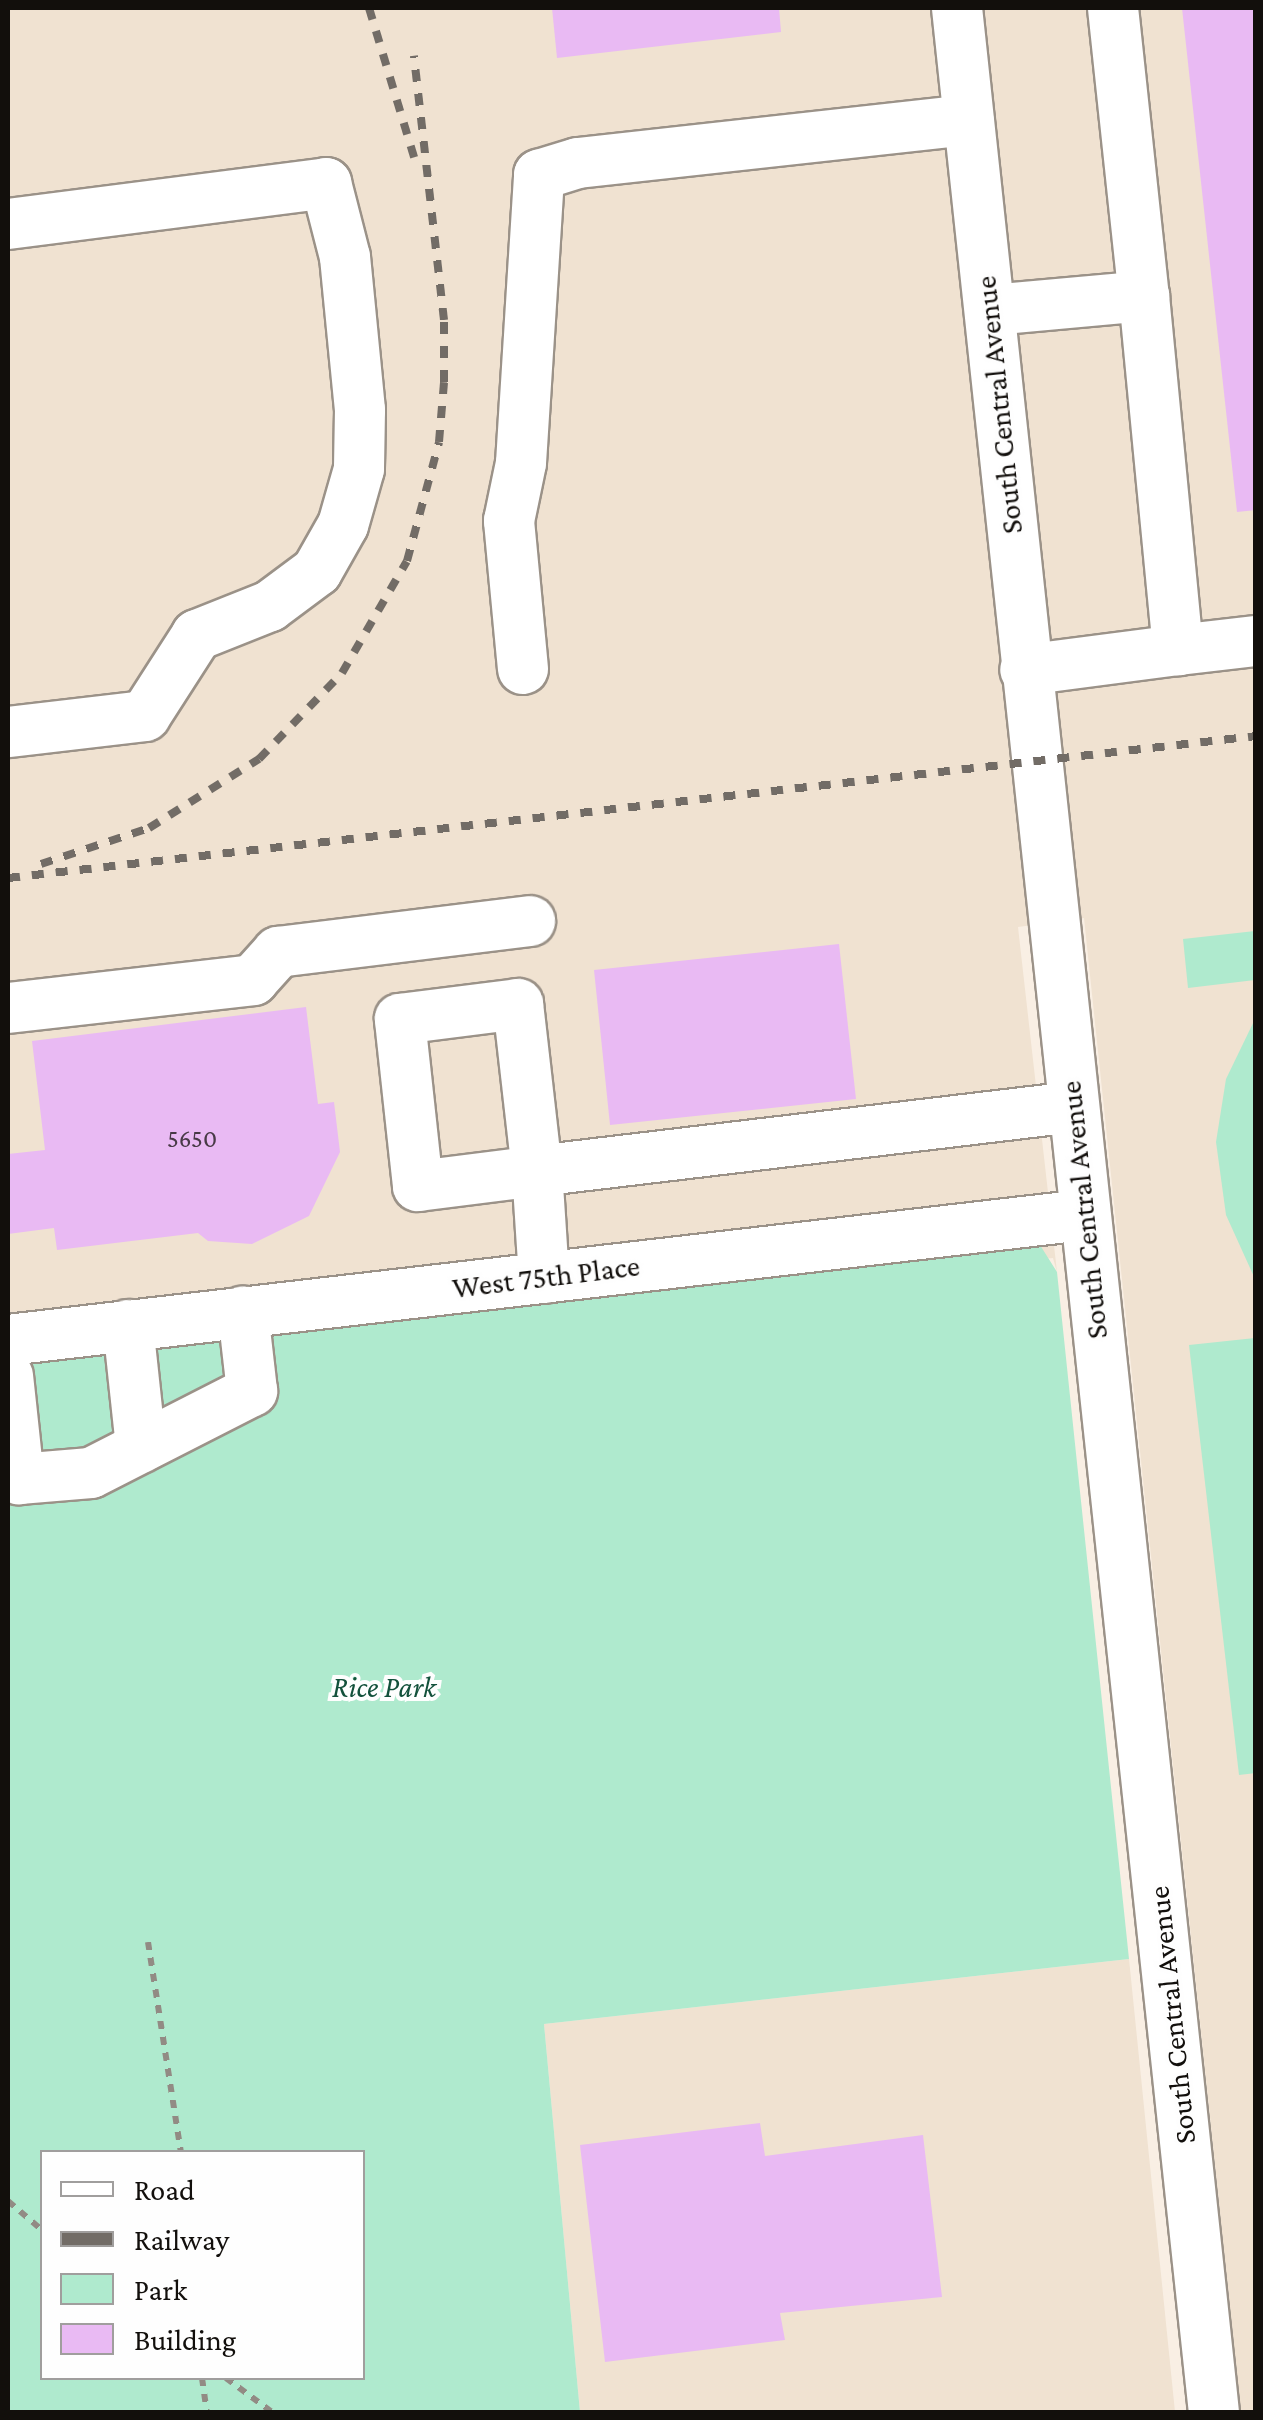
<!DOCTYPE html>
<html>
<head>
<meta charset="utf-8">
<style>
  body { margin:0 }
  #map { position:relative; width:1263px; height:2420px; overflow:hidden; background:#f9efe4; font-family:"Crimson Pro",serif }
  div>[style] { position:absolute }
  .built>* { inset:0; background:#f0e2d1 }
  .green>* { inset:0; background:#afeace }
  .building>* { inset:0; background:#e9baf3 }
  .path>* { height:6px; margin-top:-3px; transform-origin:0; background:repeating-linear-gradient(90deg,#928b84 0 8px,transparent 0 16px) }
  .roads { filter:drop-shadow(2px 0 #9b9288) drop-shadow(-2px 0 #9b9288) drop-shadow(0 2px #9b9288) drop-shadow(0 -2px #9b9288) }
  .minor>* { height:50px; margin:-25px; padding:0 25px; transform-origin:25px; border-radius:25px; background:#fff }
  .rail>* { height:8px; margin-top:-4px; transform-origin:0; background:repeating-linear-gradient(90deg,#726c66 0 12px,transparent 0 24px) }
  span { translate:-50% -50%; white-space:nowrap; text-align:center; line-height:1.15; -webkit-text-stroke:8px #fefefe; paint-order:stroke }
  .number-label { font-size:25px; color:#483a46 }
  .number-label span { -webkit-text-stroke-width:0 }
  .street-label { font-size:30px; color:#120f0c }
  .park-label { font-size:30px; color:#13513b; font-style:italic }
  .frame { position:absolute; inset:0; border:10px solid #120f0c; pointer-events:none }
  .legend { position:absolute; left:40px; top:2150px; width:325px; height:230px; box-sizing:border-box; background:#fefefe; border:2px solid #a09e9d; margin:0; padding:12px 18px; list-style:none; font-size:30px; color:#120f0c }
  .legend li { display:flex; align-items:center; gap:20px; height:50px }
  .legend b { width:50px; border:2px solid #a09e9d }
</style>
</head>
<body>
<div id="map">
  <div class="built">
    <div style="clip-path:polygon(8px 8px,1255px 8px,1255px 2412px,1241px 2412px,1084px 918px,1018px 927px,1057px 1272px,1053px 1258px,8px 1358px)"></div>
    <div style="clip-path:polygon(1129px 1959px,1175px 2412px,580px 2412px,544px 2024px)"></div>
  </div>
  <div class="green">
    <div style="clip-path:polygon(1255px 931px,1255px 980px,1188px 988px,1183px 939px)"></div>
    <div style="clip-path:polygon(1255px 1019px,1255px 1279px,1226px 1215px,1216px 1142px,1226px 1079px)"></div>
    <div style="clip-path:polygon(evenodd,1040px 1245px,1057px 1272px,1129px 1959px,544px 2024px,580px 2412px,8px 2412px,8px 1358px,1040px 1245px,42px 2152px,362px 2152px,362px 2378px,42px 2378px,42px 2152px)"></div>
    <div style="clip-path:polygon(1255px 1338px,1256px 1773px,1239px 1775px,1189px 1345px)"></div>
  </div>
  <div class="building">
    <div style="clip-path:polygon(552px 8px,779px 8px,781px 32px,557px 58px)"></div>
    <div style="clip-path:polygon(1182px 8px,1256px 8px,1256px 510px,1237px 512px)"></div>
    <div style="clip-path:polygon(839px 944px,856px 1099px,610px 1125px,594px 970px)"></div>
    <div style="clip-path:polygon(306px 1007px,318px 1104px,334px 1102px,340px 1152px,309px 1216px,252px 1244px,208px 1241px,198px 1233px,57px 1250px,54px 1228px,8px 1234px,8px 1154px,45px 1150px,32px 1041px)"></div>
    <div style="clip-path:polygon(760px 2123px,765px 2156px,923px 2135px,942px 2297px,780px 2313px,785px 2340px,605px 2362px,580px 2145px)"></div>
  </div>
  <div class="path">
    <div style="left:148px;top:1942px;width:213px;rotate:81.1deg"></div>
    <div style="left:8px;top:2201px;width:45px;rotate:40.5deg"></div>
    <div style="left:202px;top:2378px;width:34px;rotate:82deg"></div>
    <div style="left:226px;top:2378px;width:57px;rotate:36.5deg"></div>
  </div>
  <div class="roads">
    <div class="minor">
      <div style="left:957px;top:8px;width:2418px;rotate:83.9deg"></div>
      <div style="left:1113px;top:8px;width:290px;rotate:83.9deg"></div>
      <div style="left:8px;top:224px;width:321px;rotate:-7.3deg"></div>
      <div style="left:326px;top:183px;width:76px;rotate:75.6deg"></div>
      <div style="left:345px;top:257px;width:154px;rotate:84.4deg"></div>
      <div style="left:360px;top:410px;width:59px;rotate:91deg"></div>
      <div style="left:359px;top:469px;width:58px;rotate:105.9deg"></div>
      <div style="left:343px;top:525px;width:53px;rotate:119.5deg"></div>
      <div style="left:317px;top:571px;width:59px;rotate:143.3deg"></div>
      <div style="left:270px;top:606px;width:79px;rotate:158.3deg"></div>
      <div style="left:197px;top:635px;width:96px;rotate:122.7deg"></div>
      <div style="left:145px;top:716px;width:138px;rotate:173.3deg"></div>
      <div style="left:991px;top:310px;width:154px;rotate:-5.2deg"></div>
      <div style="left:1144px;top:296px;width:356px;rotate:84.5deg"></div>
      <div style="left:1178px;top:650px;width:154px;rotate:172.6deg"></div>
      <div style="left:1178px;top:650px;width:79px;rotate:-6.6deg"></div>
      <div style="left:523px;top:669px;width:149px;rotate:-95.4deg"></div>
      <div style="left:509px;top:521px;width:59px;rotate:-78.3deg"></div>
      <div style="left:521px;top:463px;width:289px;rotate:-86.4deg"></div>
      <div style="left:539px;top:175px;width:41px;rotate:-17.1deg"></div>
      <div style="left:578px;top:163px;width:393px;rotate:-6.3deg"></div>
      <div style="left:518px;top:1004px;width:168px;rotate:83.5deg"></div>
      <div style="left:537px;top:1171px;width:120px;rotate:172.8deg"></div>
      <div style="left:418px;top:1186px;width:168px;rotate:-96.2deg"></div>
      <div style="left:400px;top:1019px;width:119px;rotate:-7.2deg"></div>
      <div style="left:8px;top:1008px;width:247px;rotate:-6.5deg"></div>
      <div style="left:253px;top:980px;width:38px;rotate:-48deg"></div>
      <div style="left:278px;top:952px;width:254px;rotate:-7deg"></div>
      <div style="left:544px;top:1278px;width:107px;rotate:-93.7deg"></div>
      <div style="left:537px;top:1171px;width:540px;rotate:-6.81deg"></div>
      <div style="left:128px;top:1325px;width:123px;rotate:83.9deg"></div>
      <div style="left:8px;top:1340px;width:1083px;rotate:-6.63deg"></div>
      <div style="left:8px;top:1376px;width:104px;rotate:83.9deg"></div>
      <div style="left:19px;top:1479px;width:72px;rotate:-4.8deg"></div>
      <div style="left:91px;top:1473px;width:181px;rotate:-27deg"></div>
      <div style="left:252px;top:1391px;width:80px;rotate:-96.5deg"></div>
    </div>
  </div>
  <div class="rail">
    <div style="left:369px;top:8px;width:159px;rotate:73.2deg"></div>
    <div style="left:41px;top:864px;width:114px;rotate:-18.4deg"></div>
    <div style="left:149px;top:828px;width:130px;rotate:-32.1deg"></div>
    <div style="left:259px;top:759px;width:120px;rotate:-46deg"></div>
    <div style="left:342px;top:673px;width:129px;rotate:-59.9deg"></div>
    <div style="left:407px;top:561px;width:123px;rotate:-74.9deg"></div>
    <div style="left:439px;top:442px;width:60px;rotate:-85.2deg"></div>
    <div style="left:444px;top:382px;width:62px;rotate:-90deg"></div>
    <div style="left:444px;top:320px;width:266px;rotate:-96.5deg"></div>
    <div style="left:8px;top:878px;width:1256px;rotate:-6.49deg"></div>
  </div>
  <div class="number-label">
    <span style="left:192px;top:1139px">5650</span>
  </div>
  <div class="street-label">
    <span style="left:999px;top:405px;rotate:-96deg">South Central Avenue</span>
    <span style="left:1084px;top:1210px;rotate:-96deg">South Central Avenue</span>
    <span style="left:546px;top:1277px;rotate:-7deg">West 75th Place</span>
    <span style="left:1172px;top:2015px;rotate:-96deg">South Central Avenue</span>
  </div>
  <div class="park-label">
    <span style="left:384px;top:1687px">Rice Park</span>
  </div>
  <div class="frame"></div>
  <ul class="legend">
  <li><b style="height:12px;background:#fff"></b>Road</li>
  <li><b style="height:12px;background:#726c66"></b>Railway</li>
  <li><b style="height:28px;background:#afeace"></b>Park</li>
  <li><b style="height:28px;background:#e9baf3"></b>Building</li>
  </ul>
</div>
</body>
</html>
